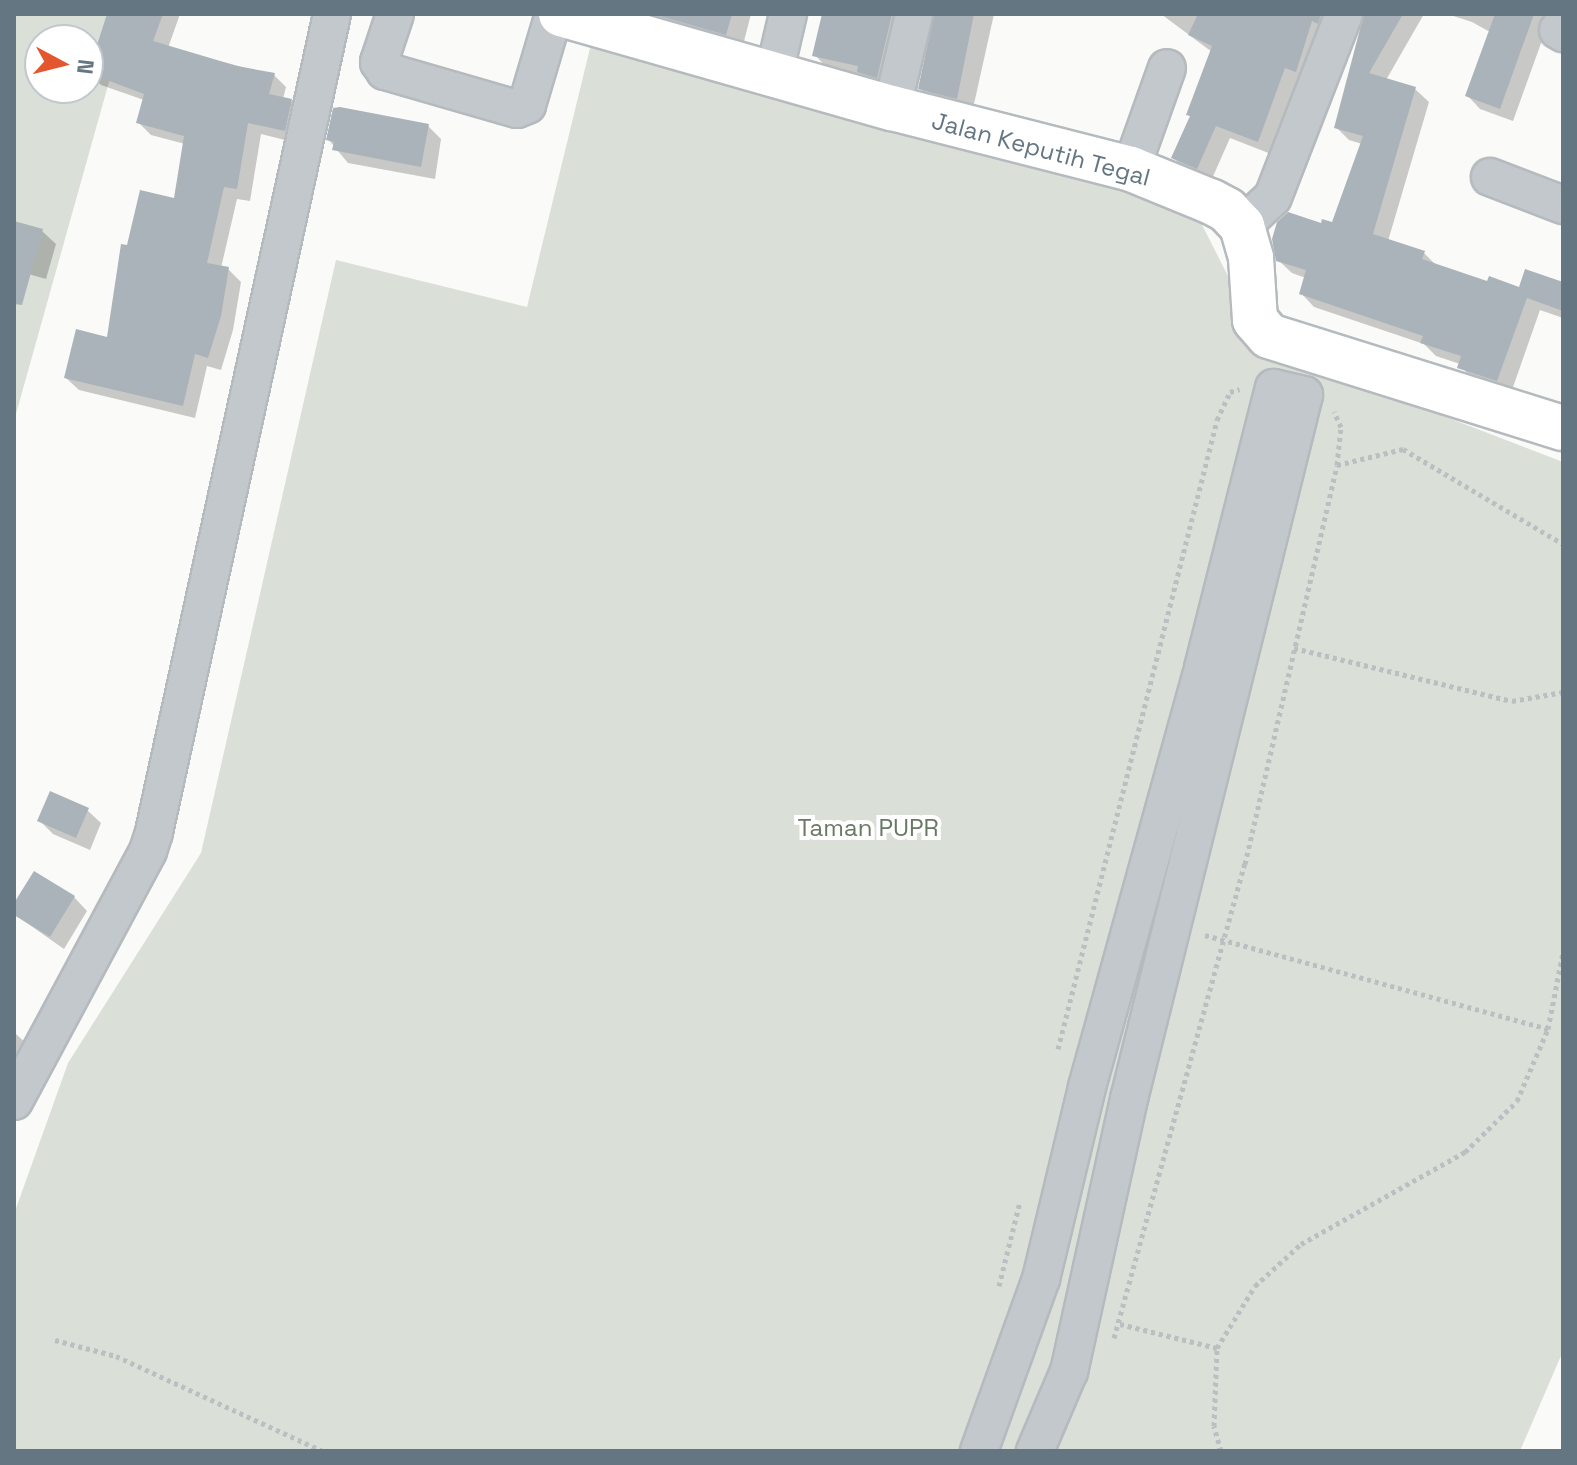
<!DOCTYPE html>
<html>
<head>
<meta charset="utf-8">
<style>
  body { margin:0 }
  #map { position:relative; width:1577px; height:1465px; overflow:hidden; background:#fafaf8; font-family:"Space Grotesk",sans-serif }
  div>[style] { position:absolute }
  .green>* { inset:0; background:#dadfd7 }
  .shadow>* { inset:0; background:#0003 }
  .building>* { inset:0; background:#aab3b9 }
  .path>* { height:5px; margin-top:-2.5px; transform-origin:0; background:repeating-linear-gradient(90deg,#bbbfc2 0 4px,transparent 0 8px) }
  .roads { filter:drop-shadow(2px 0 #b5babe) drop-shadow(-2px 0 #b5babe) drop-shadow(0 2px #b5babe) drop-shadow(0 -2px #b5babe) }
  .minor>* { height:36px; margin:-18px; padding:0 18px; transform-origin:18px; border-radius:18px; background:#c3c8cc }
  .major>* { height:44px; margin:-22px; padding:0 22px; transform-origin:22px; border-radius:22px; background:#fff }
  span { translate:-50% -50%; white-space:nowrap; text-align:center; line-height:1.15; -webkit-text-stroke:8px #fff; paint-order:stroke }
  .street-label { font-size:24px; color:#657683 }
  .park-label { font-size:24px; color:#687a64 }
  .frame { position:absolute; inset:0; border:16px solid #657683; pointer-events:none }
  .north { position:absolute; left:24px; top:24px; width:80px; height:80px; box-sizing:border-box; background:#fff; border:2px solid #c1c8cd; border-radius:50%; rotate:97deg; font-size:22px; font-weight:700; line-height:32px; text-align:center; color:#657683 }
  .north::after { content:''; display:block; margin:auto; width:28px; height:36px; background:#e4572e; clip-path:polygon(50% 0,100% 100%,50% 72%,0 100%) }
</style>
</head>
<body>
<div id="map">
  <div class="green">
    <div style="clip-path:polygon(evenodd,14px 14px,128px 14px,14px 421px,14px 14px,40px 40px,88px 40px,88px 88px,40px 88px,40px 40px)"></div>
    <div style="clip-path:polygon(593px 36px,1195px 211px,1264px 347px,1563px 462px,1563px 1351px,1520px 1451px,14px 1451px,14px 1214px,68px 1063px,201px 853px,336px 260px,527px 307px)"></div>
  </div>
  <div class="shadow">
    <div style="clip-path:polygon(137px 14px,180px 14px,168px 48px,274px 75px,286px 87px,283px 99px,291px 101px,304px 114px,297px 143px,261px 134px,250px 201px,237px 199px,221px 268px,228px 269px,241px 282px,233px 330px,221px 370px,207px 366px,195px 418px,79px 390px,66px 378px,109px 339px,128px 247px,175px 200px,185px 144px,151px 135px,138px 122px,144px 100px,101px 85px,88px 72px,107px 19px)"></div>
    <div style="clip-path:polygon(653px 14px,751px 14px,742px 49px,667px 28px)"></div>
    <div style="clip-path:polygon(824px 14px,919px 14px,893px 92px,830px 71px,815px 55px)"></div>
    <div style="clip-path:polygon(936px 14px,994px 14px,972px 113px,936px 104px,920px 88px)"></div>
    <div style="clip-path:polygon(1161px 14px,1342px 14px,1309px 84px,1298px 80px,1271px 154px,1230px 138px,1211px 181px,1187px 171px,1174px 158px,1192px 118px,1212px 52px)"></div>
    <div style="clip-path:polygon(1366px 14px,1424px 14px,1386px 80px,1415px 89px,1429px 102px,1388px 241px,1424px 253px,1437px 266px,1488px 284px,1521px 290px,1563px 284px,1563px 318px,1540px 310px,1511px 393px,1472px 380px,1460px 364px,1436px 356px,1424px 344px,1314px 307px,1301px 293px,1306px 278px,1292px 273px,1278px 260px,1322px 225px,1333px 224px,1362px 144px,1349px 140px,1336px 127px)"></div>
    <div style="clip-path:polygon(1447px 14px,1563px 14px,1549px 21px,1513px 121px,1480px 109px,1467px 95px,1490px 32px,1472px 22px)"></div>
    <div style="clip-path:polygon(428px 126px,441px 139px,435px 179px,348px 163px,328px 139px)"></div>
    <div style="clip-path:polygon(14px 223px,42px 231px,56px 244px,46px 279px,14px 270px)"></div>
    <div style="clip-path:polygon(87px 810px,101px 823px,90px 850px,53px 834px,39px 820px)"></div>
    <div style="clip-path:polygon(74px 897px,87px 911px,64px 949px,14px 914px,14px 907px)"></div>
    <div style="clip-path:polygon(14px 1032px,35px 1052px,14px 1091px)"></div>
  </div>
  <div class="building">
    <div style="clip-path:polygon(107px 14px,163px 14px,153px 41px,237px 66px,275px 73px,269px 94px,292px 99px,285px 131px,248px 123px,237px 189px,224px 187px,207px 263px,229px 267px,221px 316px,208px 358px,195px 354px,183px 406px,64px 378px,76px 329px,107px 337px,121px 244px,127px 245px,140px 190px,174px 198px,184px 136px,136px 123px,144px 94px,88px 73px)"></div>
    <div style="clip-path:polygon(653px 14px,732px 14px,726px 35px)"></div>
    <div style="clip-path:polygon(822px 14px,892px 14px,877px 78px,857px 72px,858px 66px,812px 56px)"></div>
    <div style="clip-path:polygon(934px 14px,974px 14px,957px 99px,918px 89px)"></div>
    <div style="clip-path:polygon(1198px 14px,1321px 14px,1318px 24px,1312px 21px,1296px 72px,1285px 68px,1258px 142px,1216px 126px,1197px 169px,1171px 158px,1190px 116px,1186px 115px,1212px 46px,1188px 35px)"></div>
    <div style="clip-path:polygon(1364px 14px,1403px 14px,1369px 73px,1416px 87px,1373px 234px,1425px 251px,1422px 259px,1487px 281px,1489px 276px,1519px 287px,1525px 269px,1563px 282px,1563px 311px,1527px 298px,1497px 381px,1457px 368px,1461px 356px,1420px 343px,1423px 336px,1299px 294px,1306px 270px,1276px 261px,1272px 239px,1277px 222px,1288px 212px,1321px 223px,1322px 219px,1332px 222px,1363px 136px,1334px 128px)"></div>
    <div style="clip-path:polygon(1495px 14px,1534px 14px,1500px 109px,1465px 96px)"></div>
    <div style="clip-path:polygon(340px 107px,429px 124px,421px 167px,332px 150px,334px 142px,326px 140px,333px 108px)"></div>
    <div style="clip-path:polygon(14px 221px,43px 229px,22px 305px,14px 304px)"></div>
    <div style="clip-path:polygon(50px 791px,89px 808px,76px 838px,37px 821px)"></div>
    <div style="clip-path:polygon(34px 871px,75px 896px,50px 937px,14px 915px,14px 903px)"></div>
  </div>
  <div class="path">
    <div style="left:1337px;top:465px;width:68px;rotate:-13.6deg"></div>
    <div style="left:1403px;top:449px;width:186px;rotate:30.7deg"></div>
    <div style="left:1294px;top:648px;width:224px;rotate:13.7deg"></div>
    <div style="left:1512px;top:701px;width:52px;rotate:-10deg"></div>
    <div style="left:1205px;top:935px;width:356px;rotate:15.3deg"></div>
    <div style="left:1058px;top:1049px;width:649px;rotate:-75.81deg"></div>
    <div style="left:1217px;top:420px;width:31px;rotate:-65deg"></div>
    <div style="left:1230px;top:392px;width:10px;rotate:-17deg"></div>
    <div style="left:999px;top:1286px;width:87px;rotate:-76deg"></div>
    <div style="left:1120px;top:1324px;width:100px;rotate:13.9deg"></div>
    <div style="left:1114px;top:1338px;width:492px;rotate:-74.6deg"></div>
    <div style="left:1245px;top:864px;width:409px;rotate:-77deg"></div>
    <div style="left:1337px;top:465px;width:38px;rotate:-84deg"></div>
    <div style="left:1341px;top:427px;width:17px;rotate:-114deg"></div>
    <div style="left:55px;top:1340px;width:63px;rotate:14.7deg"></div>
    <div style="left:116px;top:1356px;width:228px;rotate:24.7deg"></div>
    <div style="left:1221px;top:1451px;width:26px;rotate:-106deg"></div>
    <div style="left:1214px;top:1426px;width:78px;rotate:-87.8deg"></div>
    <div style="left:1217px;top:1348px;width:73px;rotate:-58.5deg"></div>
    <div style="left:1255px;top:1286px;width:62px;rotate:-42.4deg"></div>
    <div style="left:1301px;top:1244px;width:188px;rotate:-29.3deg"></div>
    <div style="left:1465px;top:1152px;width:73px;rotate:-44.4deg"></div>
    <div style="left:1517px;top:1101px;width:78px;rotate:-66.7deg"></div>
    <div style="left:1548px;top:1029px;width:78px;rotate:-79deg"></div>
  </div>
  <div class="roads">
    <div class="minor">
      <div style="left:395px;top:14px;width:51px;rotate:108.4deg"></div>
      <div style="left:379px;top:62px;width:11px;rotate:56deg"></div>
      <div style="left:385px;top:71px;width:137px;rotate:16.1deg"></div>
      <div style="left:517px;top:109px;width:11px;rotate:-22deg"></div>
      <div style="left:527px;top:105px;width:95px;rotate:-73.5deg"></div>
      <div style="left:1558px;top:30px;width:6px;rotate:31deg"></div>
      <div style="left:774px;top:74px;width:62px;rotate:-76.9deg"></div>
      <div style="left:892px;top:108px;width:97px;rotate:-76.8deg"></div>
      <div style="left:1131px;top:169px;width:107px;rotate:-70.4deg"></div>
      <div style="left:1490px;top:177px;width:78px;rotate:21deg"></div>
      <div style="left:1242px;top:226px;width:42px;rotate:-43.1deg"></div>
      <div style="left:1273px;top:197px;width:196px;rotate:-68.8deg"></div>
      <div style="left:14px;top:1101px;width:284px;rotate:-61.8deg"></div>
      <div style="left:148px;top:851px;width:20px;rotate:-72deg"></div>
      <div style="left:154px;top:832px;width:837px;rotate:-77.72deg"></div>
      <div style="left:979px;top:1451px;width:183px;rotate:-70.2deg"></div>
      <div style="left:1041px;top:1279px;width:197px;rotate:-76.5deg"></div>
      <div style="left:1087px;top:1087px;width:435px;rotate:-74.5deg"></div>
      <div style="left:1203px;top:668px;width:289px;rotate:-75.8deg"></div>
      <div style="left:1274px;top:388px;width:31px;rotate:13deg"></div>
      <div style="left:1304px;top:395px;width:725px;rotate:103.96deg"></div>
      <div style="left:1129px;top:1099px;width:279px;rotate:102.4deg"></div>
      <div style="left:1069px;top:1371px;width:87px;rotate:113deg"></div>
    </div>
    <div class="major">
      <div style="left:561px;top:14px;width:344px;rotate:15.9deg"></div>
      <div style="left:892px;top:108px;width:247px;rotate:14.3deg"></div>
      <div style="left:1131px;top:169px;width:87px;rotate:22.2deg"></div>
      <div style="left:1212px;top:202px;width:17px;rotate:28deg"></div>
      <div style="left:1227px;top:210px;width:22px;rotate:47deg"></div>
      <div style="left:1242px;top:226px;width:33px;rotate:74deg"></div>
      <div style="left:1251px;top:258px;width:62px;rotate:86.3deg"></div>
      <div style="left:1255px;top:320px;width:21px;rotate:49deg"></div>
      <div style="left:1269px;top:336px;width:308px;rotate:17.4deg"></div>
    </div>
  </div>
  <div class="street-label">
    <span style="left:1041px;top:149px;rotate:15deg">Jalan Keputih Tegal</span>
  </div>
  <div class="park-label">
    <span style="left:868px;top:828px">Taman PUPR</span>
  </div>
  <div class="frame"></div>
  <div class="north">N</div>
</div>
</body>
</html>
